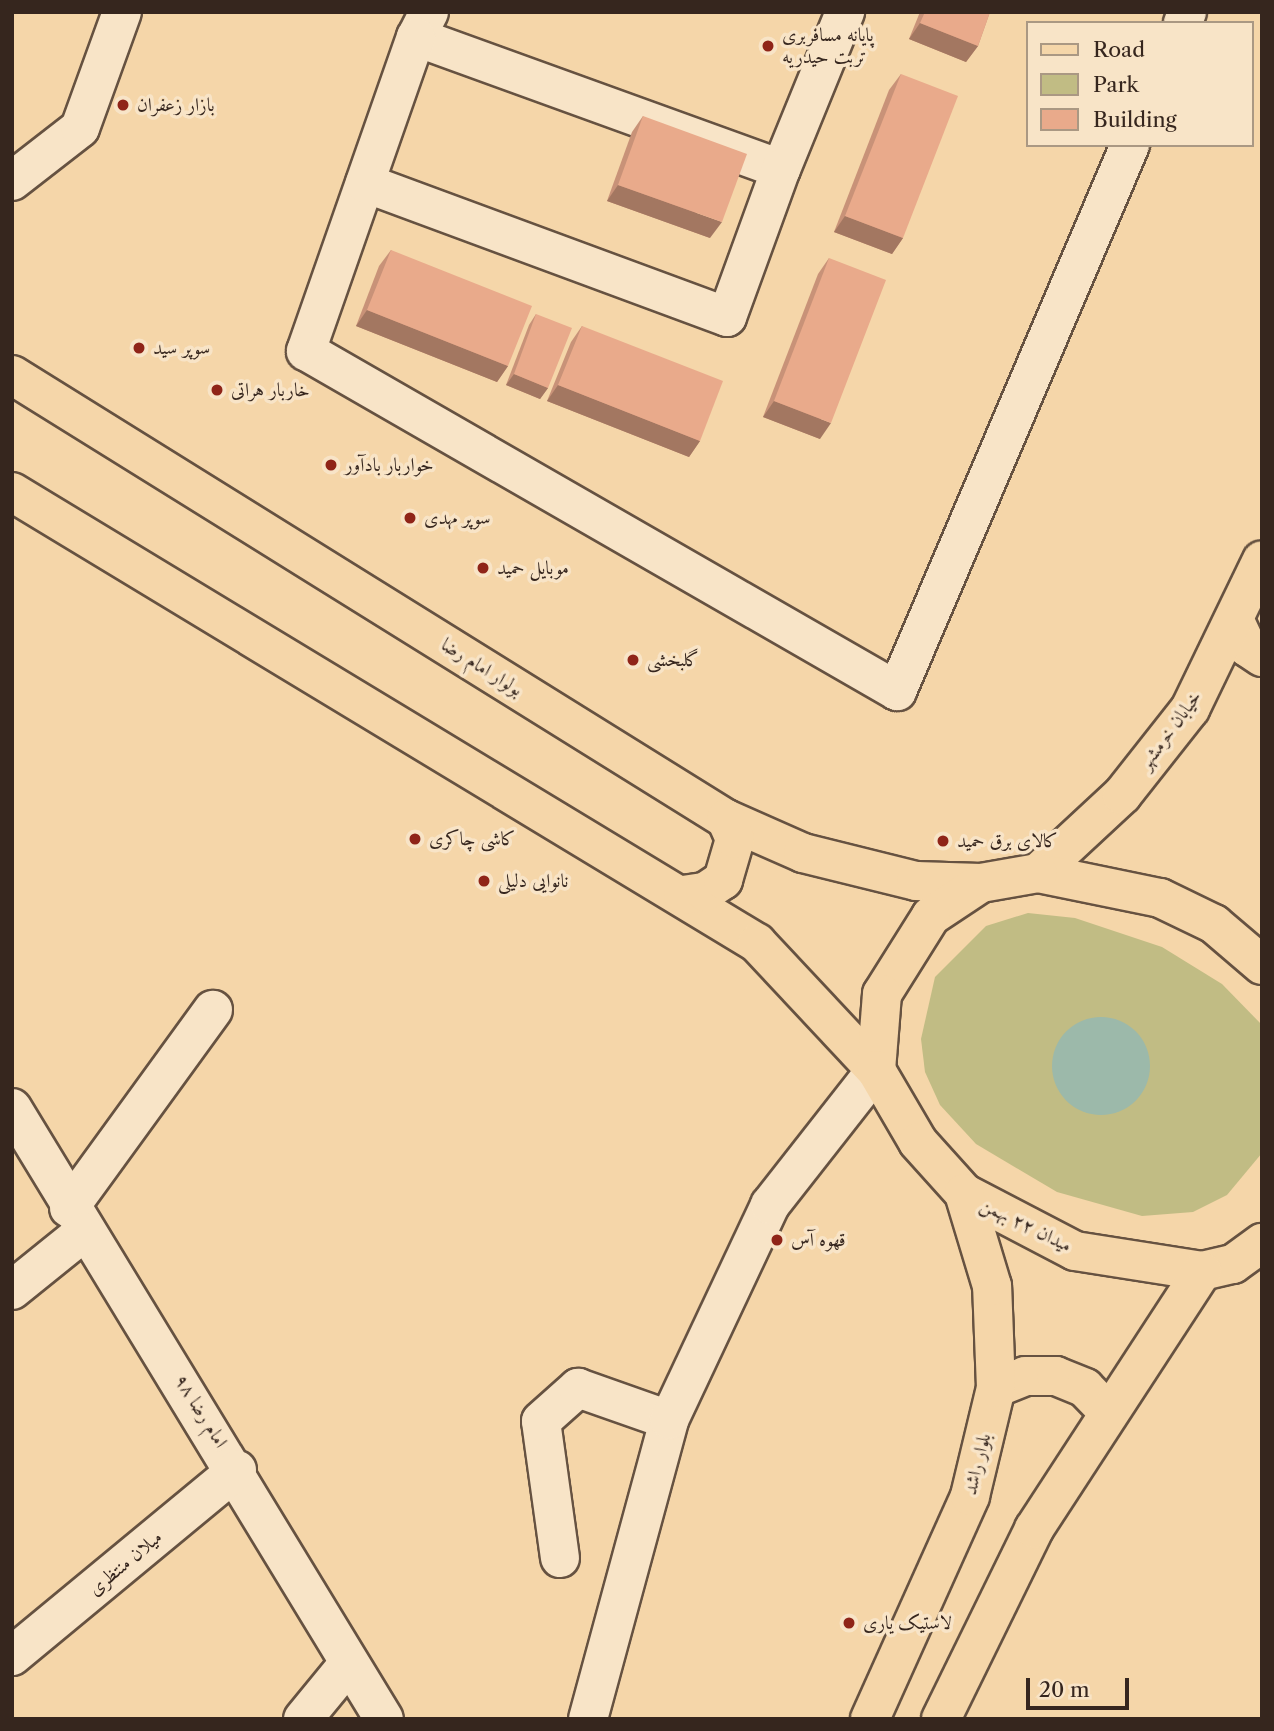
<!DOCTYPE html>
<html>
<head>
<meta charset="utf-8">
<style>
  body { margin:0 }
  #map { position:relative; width:1274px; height:1731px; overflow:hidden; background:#f5d6a9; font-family:"Libre Caslon Text",Amiri,serif }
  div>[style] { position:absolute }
  .green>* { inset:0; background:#c1bc84 }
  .water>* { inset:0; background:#9cb9aa }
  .round { border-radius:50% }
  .roads { filter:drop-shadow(2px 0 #665241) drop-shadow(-2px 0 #665241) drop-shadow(0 2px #665241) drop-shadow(0 -2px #665241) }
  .minor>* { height:38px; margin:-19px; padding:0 19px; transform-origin:19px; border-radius:19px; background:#f8e4c7 }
  .major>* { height:38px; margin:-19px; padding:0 19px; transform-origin:19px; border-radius:19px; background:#f5d6a9 }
  .wall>* { inset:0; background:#c89278 }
  .shaded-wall>* { inset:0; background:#a37761 }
  .building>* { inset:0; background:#e9aa8b }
  .dots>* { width:19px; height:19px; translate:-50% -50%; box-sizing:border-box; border:4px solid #f8e4c7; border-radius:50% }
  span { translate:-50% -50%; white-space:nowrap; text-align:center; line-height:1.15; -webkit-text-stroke:7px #f8e4c7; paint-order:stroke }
  .poi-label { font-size:19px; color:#36261e }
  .left { translate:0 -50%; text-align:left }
  .street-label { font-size:19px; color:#36261e }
  .frame { position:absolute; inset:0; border:14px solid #36261e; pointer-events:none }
  .legend { position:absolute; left:1026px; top:21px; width:228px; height:126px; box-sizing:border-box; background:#f8e4c7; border:2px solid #aa9883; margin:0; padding:9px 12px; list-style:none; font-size:21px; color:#36261e }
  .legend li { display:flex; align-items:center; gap:14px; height:35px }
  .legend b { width:35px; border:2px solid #aa9883 }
  .scale { position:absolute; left:1026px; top:1678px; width:103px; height:32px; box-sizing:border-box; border:4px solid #36261e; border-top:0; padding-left:9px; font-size:21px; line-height:24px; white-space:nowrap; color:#36261e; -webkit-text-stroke:5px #f8e4c7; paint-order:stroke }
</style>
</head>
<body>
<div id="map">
  <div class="green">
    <div style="clip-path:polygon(1028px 913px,1075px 918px,1162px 947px,1222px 984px,1262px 1025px,1262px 1153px,1227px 1195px,1193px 1212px,1142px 1216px,1057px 1192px,976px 1144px,940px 1105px,925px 1072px,921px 1039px,935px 977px,986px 926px)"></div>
  </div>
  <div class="water">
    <div class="round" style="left:1052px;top:1017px;width:98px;height:98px"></div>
  </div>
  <div class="roads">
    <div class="minor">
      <div style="left:429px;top:12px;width:28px;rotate:117deg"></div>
      <div style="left:416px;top:37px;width:388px;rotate:19.9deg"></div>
      <div style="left:781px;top:169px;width:170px;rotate:-67.8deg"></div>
      <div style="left:1183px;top:23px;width:12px;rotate:-70deg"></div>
      <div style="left:416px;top:37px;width:333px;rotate:109.3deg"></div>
      <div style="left:306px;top:351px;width:682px;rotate:29.91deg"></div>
      <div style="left:897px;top:691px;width:594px;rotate:-66.89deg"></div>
      <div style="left:12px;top:181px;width:86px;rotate:-37.9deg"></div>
      <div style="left:80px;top:128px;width:123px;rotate:-70.1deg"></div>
      <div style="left:365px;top:183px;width:386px;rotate:20.3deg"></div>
      <div style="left:727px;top:317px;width:158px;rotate:-70deg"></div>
      <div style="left:12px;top:1108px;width:715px;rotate:58.67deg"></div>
      <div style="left:69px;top:1208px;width:245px;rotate:-54deg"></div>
      <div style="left:12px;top:1290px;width:92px;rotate:-38.9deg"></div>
      <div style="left:560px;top:1558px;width:138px;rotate:-97.9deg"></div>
      <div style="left:541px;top:1421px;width:50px;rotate:-41.7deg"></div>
      <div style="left:578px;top:1388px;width:96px;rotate:19.4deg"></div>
      <div style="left:12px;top:1656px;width:292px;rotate:-39.6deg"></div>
      <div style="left:303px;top:1719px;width:72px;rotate:-50.6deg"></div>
      <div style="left:588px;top:1719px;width:310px;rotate:-74.8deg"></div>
      <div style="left:669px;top:1420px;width:238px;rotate:-64.8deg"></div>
      <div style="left:770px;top:1205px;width:172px;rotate:-51.9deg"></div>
    </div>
    <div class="major">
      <div style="left:12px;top:375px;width:841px;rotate:31.88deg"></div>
      <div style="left:726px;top:819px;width:84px;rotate:23.8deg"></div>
      <div style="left:803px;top:853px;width:116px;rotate:13.9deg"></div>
      <div style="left:916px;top:881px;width:65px;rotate:1.8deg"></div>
      <div style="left:12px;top:492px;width:871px;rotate:31.19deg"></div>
      <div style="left:757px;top:943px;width:174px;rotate:46.9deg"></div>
      <div style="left:1235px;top:621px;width:29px;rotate:65deg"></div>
      <div style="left:1247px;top:647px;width:18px;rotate:34deg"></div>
      <div style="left:1038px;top:873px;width:115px;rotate:-42.9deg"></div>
      <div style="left:1122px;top:795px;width:110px;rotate:-51.7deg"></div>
      <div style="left:1190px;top:709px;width:165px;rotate:-64.2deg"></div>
      <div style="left:683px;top:895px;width:22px;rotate:-8deg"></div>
      <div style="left:705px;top:892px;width:22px;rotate:-34deg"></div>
      <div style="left:723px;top:880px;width:43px;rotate:-73.7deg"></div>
      <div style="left:735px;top:839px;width:22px;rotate:-114deg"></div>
      <div style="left:1262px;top:965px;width:63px;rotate:-139.5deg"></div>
      <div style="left:1214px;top:924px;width:60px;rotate:-154.3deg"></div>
      <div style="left:1160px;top:898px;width:125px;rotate:-168.4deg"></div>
      <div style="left:1038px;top:873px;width:58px;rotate:170deg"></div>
      <div style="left:981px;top:883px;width:60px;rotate:146.6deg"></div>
      <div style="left:931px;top:916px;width:92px;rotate:122.1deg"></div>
      <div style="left:882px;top:994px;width:76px;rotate:94.5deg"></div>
      <div style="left:876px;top:1070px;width:83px;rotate:59.7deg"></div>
      <div style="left:918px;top:1142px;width:69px;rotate:48deg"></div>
      <div style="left:964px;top:1193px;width:125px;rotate:27.6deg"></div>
      <div style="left:1075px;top:1251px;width:129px;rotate:8.9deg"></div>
      <div style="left:1202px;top:1271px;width:32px;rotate:-13deg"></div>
      <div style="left:1233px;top:1264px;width:36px;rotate:-36deg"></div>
      <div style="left:996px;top:1388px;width:31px;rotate:-22deg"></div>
      <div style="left:1025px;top:1376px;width:31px"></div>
      <div style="left:1056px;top:1376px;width:31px;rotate:22deg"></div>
      <div style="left:1085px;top:1388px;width:30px;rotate:46deg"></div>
      <div style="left:870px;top:1719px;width:244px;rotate:-65.8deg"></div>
      <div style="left:970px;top:1496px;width:111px;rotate:-76.5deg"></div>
      <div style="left:996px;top:1388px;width:102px;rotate:-92.2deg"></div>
      <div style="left:992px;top:1286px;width:97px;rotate:-106.8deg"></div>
      <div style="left:941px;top:1719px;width:212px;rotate:-63.9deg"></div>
      <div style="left:1034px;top:1529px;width:308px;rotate:-56.9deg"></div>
    </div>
  </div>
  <div class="wall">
    <div style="clip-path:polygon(920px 12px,990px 12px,978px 46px,966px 62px,909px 39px)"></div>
    <div style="clip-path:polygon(901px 74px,903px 238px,892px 254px,834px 232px,889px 90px)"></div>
    <div style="clip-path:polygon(643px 116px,710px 238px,607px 201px,632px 132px)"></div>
    <div style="clip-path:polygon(391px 250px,508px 366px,497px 382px,356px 326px,379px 266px)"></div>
    <div style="clip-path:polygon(829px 258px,820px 439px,763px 417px,818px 274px)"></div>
    <div style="clip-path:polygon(536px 314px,548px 388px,540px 399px,506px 385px,529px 325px)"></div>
    <div style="clip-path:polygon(582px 326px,700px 441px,689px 457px,547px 401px,571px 342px)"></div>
  </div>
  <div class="shaded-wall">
    <div style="clip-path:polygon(920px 23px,978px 46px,966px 62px,909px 39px)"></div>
    <div style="clip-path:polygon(618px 185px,722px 222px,710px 238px,607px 201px)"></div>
    <div style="clip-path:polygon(845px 216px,903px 238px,892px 254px,834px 232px)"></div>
    <div style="clip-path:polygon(367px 310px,508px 366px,497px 382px,356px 326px)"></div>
    <div style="clip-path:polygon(514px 374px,548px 388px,540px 399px,506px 385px)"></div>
    <div style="clip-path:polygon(558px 385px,700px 441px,689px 457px,547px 401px)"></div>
    <div style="clip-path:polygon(774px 401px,831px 423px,820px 439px,763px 417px)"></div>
  </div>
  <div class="building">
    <div style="clip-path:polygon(925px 12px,990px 12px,978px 46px,920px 23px)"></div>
    <div style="clip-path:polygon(901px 74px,958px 96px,903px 238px,845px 216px)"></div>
    <div style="clip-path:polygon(643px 116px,747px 154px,722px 222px,618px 185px)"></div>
    <div style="clip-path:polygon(391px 250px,532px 306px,508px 366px,367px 310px)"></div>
    <div style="clip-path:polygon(829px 258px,886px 280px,831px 423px,774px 401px)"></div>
    <div style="clip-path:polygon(536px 314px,572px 328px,548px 388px,514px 374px)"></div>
    <div style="clip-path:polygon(582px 326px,723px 381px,700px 441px,558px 385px)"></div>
  </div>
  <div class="dots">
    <div style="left:768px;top:46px;background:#8f2418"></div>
    <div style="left:123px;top:105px;background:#8f2418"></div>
    <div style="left:139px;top:348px;background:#8f2418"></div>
    <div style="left:217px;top:390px;background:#8f2418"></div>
    <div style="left:331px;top:465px;background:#8f2418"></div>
    <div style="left:410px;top:518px;background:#8f2418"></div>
    <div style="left:483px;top:568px;background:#8f2418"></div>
    <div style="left:633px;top:660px;background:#8f2418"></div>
    <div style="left:415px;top:839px;background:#8f2418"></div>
    <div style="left:943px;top:841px;background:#8f2418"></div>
    <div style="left:484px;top:881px;background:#8f2418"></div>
    <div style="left:777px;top:1240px;background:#8f2418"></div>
    <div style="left:849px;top:1623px;background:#8f2418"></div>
  </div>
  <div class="poi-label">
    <span class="left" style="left:782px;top:46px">پایانه مسافربری<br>تربت حیدریه</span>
    <span class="left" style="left:137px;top:105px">بازار زعفران</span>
    <span class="left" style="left:153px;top:348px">سوپر سید</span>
    <span class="left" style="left:231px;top:390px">خاربار هراتی</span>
    <span class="left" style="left:345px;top:465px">خواربار بادآور</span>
    <span class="left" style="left:424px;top:518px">سوپر مهدی</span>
    <span class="left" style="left:497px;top:568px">موبایل حمید</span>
    <span class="left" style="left:647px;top:660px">گلبخشی</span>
    <span class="left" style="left:429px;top:839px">کاشی چاکری</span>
    <span class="left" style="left:957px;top:841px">کالای برق حمید</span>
    <span class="left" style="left:498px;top:881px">نانوایی دلیلی</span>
    <span class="left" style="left:791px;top:1240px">قهوه آس</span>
    <span class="left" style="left:863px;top:1623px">لاستیک یاری</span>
  </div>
  <div class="street-label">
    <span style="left:482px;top:667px;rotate:32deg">بولوار امام رضا</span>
    <span style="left:1170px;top:730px;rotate:-54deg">خیابان خرمشهر</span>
    <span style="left:1026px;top:1225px;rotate:26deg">میدان ۲۲ بهمن</span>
    <span style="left:201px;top:1411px;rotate:58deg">امام رضا ۹۸</span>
    <span style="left:977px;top:1464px;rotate:-76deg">بلوار راشد</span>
    <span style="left:125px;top:1563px;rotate:-40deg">میلان منتظری</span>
  </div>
  <div class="frame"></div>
  <ul class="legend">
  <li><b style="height:9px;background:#f5d6a9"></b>Road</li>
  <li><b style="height:19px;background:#c1bc84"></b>Park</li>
  <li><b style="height:19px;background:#e9aa8b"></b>Building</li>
  </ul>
  <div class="scale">20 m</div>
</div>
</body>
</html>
